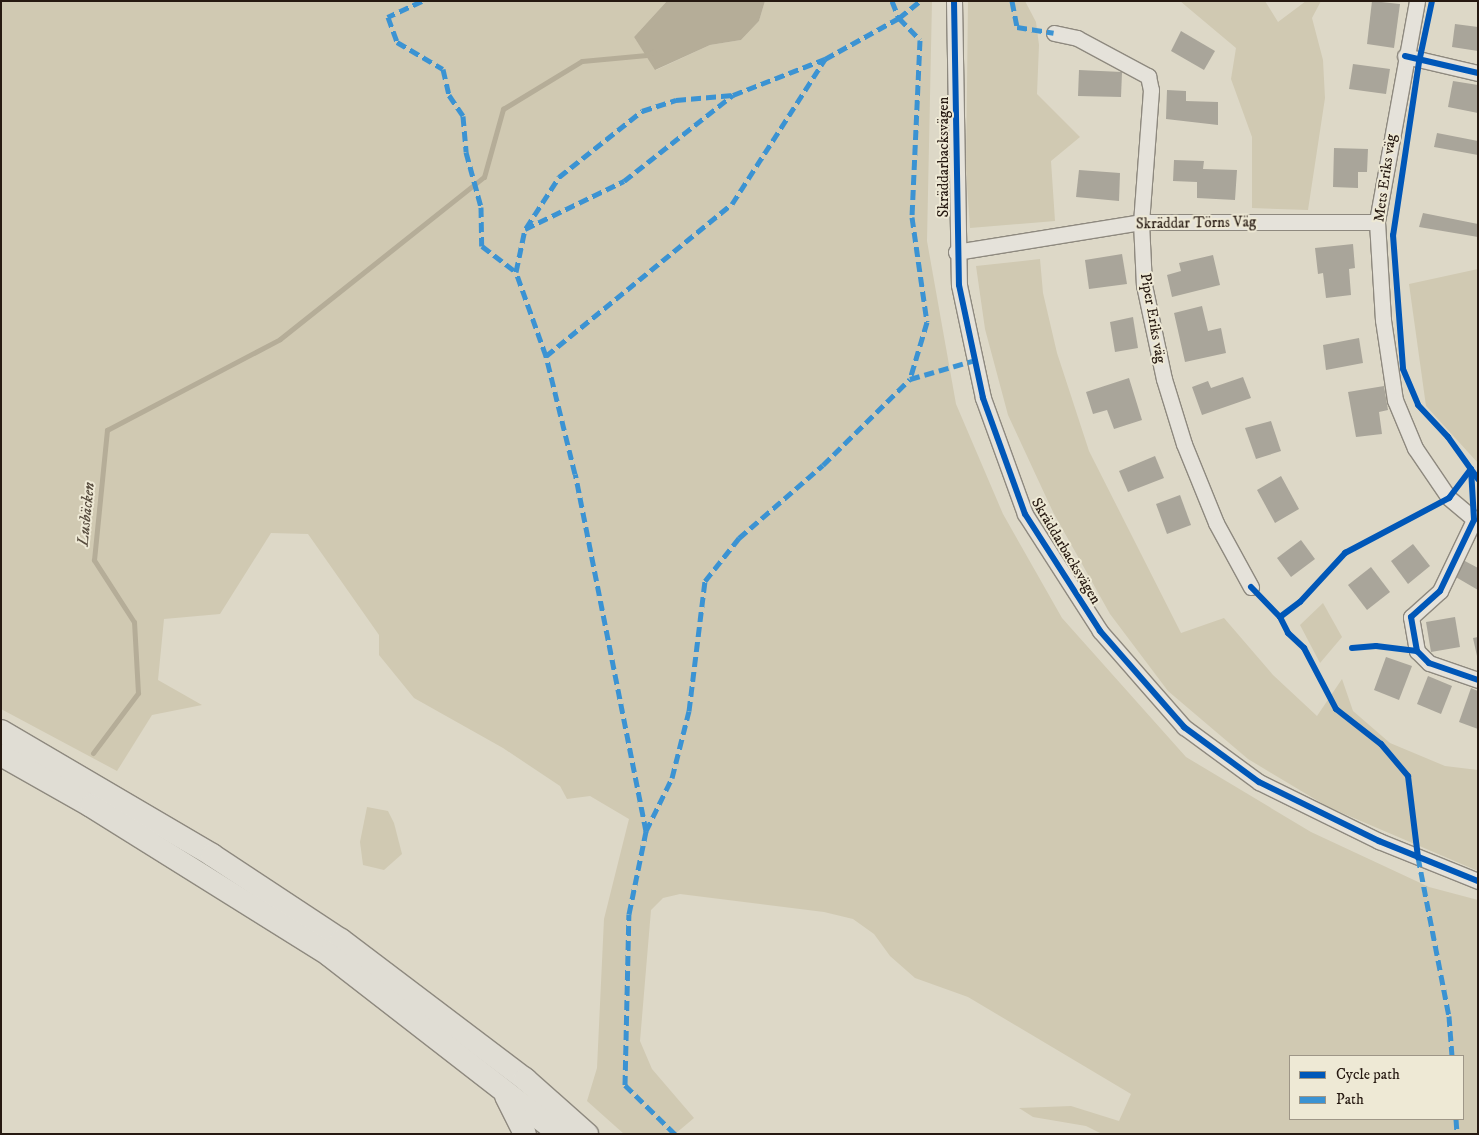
<!DOCTYPE html>
<html>
<head>
<meta charset="utf-8">
<style>
  body { margin:0 }
  #map { position:relative; width:1479px; height:1135px; overflow:hidden; background:#ddd8c7; font-family:"IM FELL DW Pica",serif }
  div>[style] { position:absolute }
  .green>* { inset:0; background:#d0c9b2 }
  .water>* { inset:0; background:#b5ad98 }
  .stream>* { height:5px; margin:-2.5px; padding:0 2.5px; transform-origin:2.5px; border-radius:2.5px; background:#b5ad98 }
  .building>* { inset:0; background:#a9a59a }
  .roads { filter:drop-shadow(1px 0 #8e897f) drop-shadow(-1px 0 #8e897f) drop-shadow(0 1px #8e897f) drop-shadow(0 -1px #8e897f) }
  .minor>* { height:15px; margin:-7.5px; padding:0 7.5px; transform-origin:7.5px; border-radius:7.5px; background:#e5e2da }
  .highway>* { height:22px; margin:-11px; padding:0 11px; transform-origin:11px; border-radius:11px; background:#e0ddd4 }
  .quiet>* { height:5px; margin-top:-2.5px; transform-origin:0; background:repeating-linear-gradient(90deg,#3b93d3 0 10px,transparent 0 15px) }
  .cycleway>* { height:6px; margin:-3px; padding:0 3px; transform-origin:3px; border-radius:3px; background:#0057b8 }
  span { translate:-50% -50%; white-space:nowrap; text-align:center; line-height:1.15; -webkit-text-stroke:4px #eee9d5; paint-order:stroke }
  .street-label { font-size:15px; color:#261911 }
  .water-label { font-size:16px; color:#584d3f; font-style:italic }
  .frame { position:absolute; inset:0; border:2px solid #261911; pointer-events:none }
  .legend { position:absolute; left:1289px; top:1055px; width:175px; height:65px; box-sizing:border-box; background:#eee9d5; border:1px solid #9e9687; margin:0; padding:6px 9px; list-style:none; font-size:15px; color:#261911 }
  .legend li { display:flex; align-items:center; gap:10px; height:25px }
  .legend b { width:25px; border:1px solid #9e9687 }
</style>
</head>
<body>
<div id="map">
  <div class="green">
    <div style="clip-path:polygon(evenodd,1px 1px,667px 1px,634px 37px,656px 70px,710px 45px,741px 40px,759px 21px,765px 1px,932px 1px,927px 241px,956px 404px,1003px 514px,1062px 618px,1186px 757px,1311px 832px,1429px 887px,1478px 900px,1478px 1134px,1102px 1134px,1086px 1126px,1033px 1117px,1019px 1108px,1071px 1106px,1119px 1121px,1131px 1094px,968px 997px,915px 978px,890px 956px,874px 934px,853px 919px,824px 912px,680px 894px,663px 898px,651px 910px,640px 1041px,652px 1069px,694px 1118px,675px 1134px,624px 1134px,587px 1101px,597px 1068px,604px 919px,629px 819px,590px 796px,567px 799px,560px 786px,503px 748px,414px 698px,379px 655px,379px 635px,308px 534px,271px 533px,220px 614px,164px 619px,158px 680px,202px 705px,152px 715px,117px 771px,1px 709px,1px 1px,1290px 1056px,1463px 1056px,1463px 1119px,1290px 1119px,1290px 1056px)"></div>
    <div style="clip-path:polygon(968px 1px,1025px 1px,1036px 22px,1039px 45px,1037px 94px,1080px 137px,1051px 161px,1055px 221px,970px 228px,966px 169px)"></div>
    <div style="clip-path:polygon(1180px 1px,1265px 1px,1278px 22px,1306px 1px,1321px 1px,1312px 18px,1323px 60px,1325px 98px,1308px 210px,1252px 208px,1252px 137px,1231px 79px,1236px 48px)"></div>
    <div style="clip-path:polygon(1040px 259px,1043px 293px,1057px 353px,1089px 451px,1181px 633px,1224px 618px,1273px 675px,1317px 716px,1342px 679px,1353px 711px,1390px 743px,1445px 766px,1478px 770px,1478px 871px,1328px 807px,1248px 759px,1168px 691px,1110px 614px,1053px 512px,1008px 415px,985px 329px,976px 266px)"></div>
    <div style="clip-path:polygon(1478px 269px,1478px 463px,1426px 406px,1409px 284px)"></div>
    <div style="clip-path:polygon(1323px 603px,1342px 637px,1320px 663px,1300px 625px)"></div>
    <div style="clip-path:polygon(367px 807px,388px 811px,394px 823px,402px 854px,384px 870px,363px 865px,360px 842px)"></div>
  </div>
  <div class="water">
    <div style="clip-path:polygon(667px 1px,765px 1px,759px 21px,741px 40px,710px 45px,655px 70px,634px 37px)"></div>
  </div>
  <div class="stream">
    <div style="left:93px;top:753px;width:75px;rotate:-53.1deg"></div>
    <div style="left:138px;top:693px;width:71px;rotate:-93.2deg"></div>
    <div style="left:134px;top:622px;width:74px;rotate:-122.8deg"></div>
    <div style="left:94px;top:560px;width:131px;rotate:-84.3deg"></div>
    <div style="left:107px;top:430px;width:195px;rotate:-27.7deg"></div>
    <div style="left:280px;top:339px;width:260px;rotate:-38.5deg"></div>
    <div style="left:484px;top:177px;width:71px;rotate:-74.4deg"></div>
    <div style="left:503px;top:109px;width:92px;rotate:-31.3deg"></div>
    <div style="left:582px;top:61px;width:65px;rotate:-5.3deg"></div>
    <div style="left:647px;top:55px;width:7px;rotate:-27deg"></div>
  </div>
  <div class="building">
    <div style="clip-path:polygon(1372px 1px,1400px 4px,1394px 48px,1367px 44px)"></div>
    <div style="clip-path:polygon(1455px 24px,1478px 27px,1478px 51px,1452px 47px)"></div>
    <div style="clip-path:polygon(1181px 31px,1215px 51px,1204px 70px,1171px 51px)"></div>
    <div style="clip-path:polygon(1353px 64px,1390px 69px,1386px 94px,1349px 89px)"></div>
    <div style="clip-path:polygon(1079px 70px,1122px 72px,1121px 97px,1078px 96px)"></div>
    <div style="clip-path:polygon(1453px 81px,1478px 85px,1478px 113px,1448px 107px)"></div>
    <div style="clip-path:polygon(1167px 90px,1186px 91px,1186px 101px,1218px 102px,1218px 125px,1166px 119px)"></div>
    <div style="clip-path:polygon(1437px 133px,1478px 141px,1478px 155px,1434px 147px)"></div>
    <div style="clip-path:polygon(1334px 148px,1368px 149px,1367px 172px,1358px 172px,1358px 188px,1333px 187px)"></div>
    <div style="clip-path:polygon(1174px 160px,1204px 161px,1203px 169px,1237px 170px,1235px 200px,1197px 198px,1197px 182px,1173px 181px)"></div>
    <div style="clip-path:polygon(1079px 170px,1120px 173px,1119px 201px,1076px 197px)"></div>
    <div style="clip-path:polygon(1423px 213px,1478px 224px,1478px 237px,1419px 227px)"></div>
    <div style="clip-path:polygon(1353px 244px,1355px 268px,1349px 269px,1351px 295px,1326px 298px,1323px 273px,1318px 274px,1315px 248px)"></div>
    <div style="clip-path:polygon(1122px 254px,1127px 284px,1089px 289px,1085px 260px)"></div>
    <div style="clip-path:polygon(1213px 255px,1220px 285px,1172px 297px,1167px 275px,1181px 271px,1179px 263px)"></div>
    <div style="clip-path:polygon(1202px 306px,1208px 331px,1221px 328px,1226px 353px,1185px 362px,1174px 313px)"></div>
    <div style="clip-path:polygon(1133px 317px,1138px 348px,1115px 352px,1110px 322px)"></div>
    <div style="clip-path:polygon(1359px 338px,1363px 363px,1326px 370px,1323px 345px)"></div>
    <div style="clip-path:polygon(1243px 377px,1251px 398px,1202px 415px,1192px 387px,1208px 381px,1211px 388px)"></div>
    <div style="clip-path:polygon(1129px 378px,1142px 420px,1114px 429px,1107px 410px,1093px 414px,1086px 392px)"></div>
    <div style="clip-path:polygon(1384px 386px,1388px 410px,1379px 412px,1382px 434px,1356px 437px,1348px 392px)"></div>
    <div style="clip-path:polygon(1271px 421px,1281px 451px,1256px 459px,1245px 428px)"></div>
    <div style="clip-path:polygon(1155px 456px,1164px 478px,1128px 492px,1119px 471px)"></div>
    <div style="clip-path:polygon(1281px 476px,1299px 509px,1275px 523px,1257px 490px)"></div>
    <div style="clip-path:polygon(1180px 495px,1191px 525px,1167px 534px,1156px 504px)"></div>
    <div style="clip-path:polygon(1301px 540px,1315px 559px,1291px 577px,1277px 558px)"></div>
    <div style="clip-path:polygon(1413px 544px,1430px 566px,1408px 584px,1391px 561px)"></div>
    <div style="clip-path:polygon(1463px 560px,1478px 568px,1478px 590px,1454px 576px)"></div>
    <div style="clip-path:polygon(1371px 567px,1390px 592px,1367px 610px,1348px 585px)"></div>
    <div style="clip-path:polygon(1455px 617px,1460px 647px,1431px 652px,1426px 622px)"></div>
    <div style="clip-path:polygon(1478px 637px,1478px 656px,1477px 656px,1473px 638px)"></div>
    <div style="clip-path:polygon(1386px 657px,1412px 666px,1399px 700px,1374px 690px)"></div>
    <div style="clip-path:polygon(1428px 676px,1452px 686px,1441px 714px,1417px 704px)"></div>
    <div style="clip-path:polygon(1471px 688px,1478px 691px,1478px 729px,1459px 722px)"></div>
  </div>
  <div class="roads">
    <div class="minor">
      <div style="left:954px;top:1px;width:284px;rotate:89deg"></div>
      <div style="left:959px;top:285px;width:116px;rotate:78deg"></div>
      <div style="left:983px;top:398px;width:123px;rotate:70.1deg"></div>
      <div style="left:1025px;top:514px;width:139px;rotate:57.3deg"></div>
      <div style="left:1100px;top:631px;width:128px;rotate:48.8deg"></div>
      <div style="left:1184px;top:727px;width:93px;rotate:36.3deg"></div>
      <div style="left:1259px;top:782px;width:134px;rotate:26.2deg"></div>
      <div style="left:1379px;top:841px;width:107px;rotate:22deg"></div>
      <div style="left:1417px;top:1px;width:225px;rotate:100.3deg"></div>
      <div style="left:1377px;top:222px;width:98px;rotate:86.5deg"></div>
      <div style="left:1383px;top:320px;width:81px;rotate:81.5deg"></div>
      <div style="left:1395px;top:400px;width:52px;rotate:67.4deg"></div>
      <div style="left:1415px;top:448px;width:60px;rotate:55.8deg"></div>
      <div style="left:1449px;top:498px;width:38px;rotate:40deg"></div>
      <div style="left:1054px;top:33px;width:24px;rotate:12deg"></div>
      <div style="left:1077px;top:38px;width:81px;rotate:28.2deg"></div>
      <div style="left:1148px;top:76px;width:14px;rotate:78deg"></div>
      <div style="left:1151px;top:90px;width:132px;rotate:94.3deg"></div>
      <div style="left:1141px;top:222px;width:63px;rotate:87.3deg"></div>
      <div style="left:1144px;top:285px;width:96px;rotate:78deg"></div>
      <div style="left:1164px;top:379px;width:68px;rotate:72.9deg"></div>
      <div style="left:1184px;top:444px;width:85px;rotate:67.9deg"></div>
      <div style="left:1216px;top:523px;width:73px;rotate:61.3deg"></div>
      <div style="left:1405px;top:56px;width:75px;rotate:13.1deg"></div>
      <div style="left:956px;top:252px;width:187px;rotate:-9.2deg"></div>
      <div style="left:1141px;top:222px;width:236px"></div>
      <div style="left:1474px;top:520px;width:79px;rotate:115.6deg"></div>
      <div style="left:1440px;top:591px;width:39px;rotate:138deg"></div>
      <div style="left:1411px;top:617px;width:35px;rotate:80deg"></div>
      <div style="left:1417px;top:651px;width:17px;rotate:45deg"></div>
      <div style="left:1429px;top:663px;width:52px;rotate:19.1deg"></div>
    </div>
    <div class="highway">
      <div style="left:1px;top:731px;width:245px;rotate:30.4deg"></div>
      <div style="left:212px;top:855px;width:154px;rotate:33.4deg"></div>
      <div style="left:341px;top:940px;width:231px;rotate:37.1deg"></div>
      <div style="left:525px;top:1079px;width:83px;rotate:41.6deg"></div>
      <div style="left:1px;top:755px;width:103px;rotate:29.5deg"></div>
      <div style="left:91px;top:806px;width:281px;rotate:32deg"></div>
      <div style="left:329px;top:955px;width:292px;rotate:37.8deg"></div>
      <div style="left:506px;top:1096px;width:42px;rotate:63.4deg"></div>
    </div>
  </div>
  <div class="quiet">
    <div style="left:422px;top:1px;width:38px;rotate:155deg"></div>
    <div style="left:388px;top:17px;width:27px;rotate:70deg"></div>
    <div style="left:397px;top:42px;width:53px;rotate:30.4deg"></div>
    <div style="left:443px;top:69px;width:27px;rotate:77deg"></div>
    <div style="left:449px;top:95px;width:25px;rotate:56deg"></div>
    <div style="left:463px;top:116px;width:36px;rotate:85deg"></div>
    <div style="left:466px;top:152px;width:57px;rotate:74.7deg"></div>
    <div style="left:481px;top:207px;width:39px;rotate:89deg"></div>
    <div style="left:482px;top:246px;width:43px;rotate:37.4deg"></div>
    <div style="left:892px;top:1px;width:18px;rotate:68deg"></div>
    <div style="left:899px;top:18px;width:30px;rotate:46deg"></div>
    <div style="left:920px;top:40px;width:177px;rotate:92.6deg"></div>
    <div style="left:912px;top:217px;width:106px;rotate:81.9deg"></div>
    <div style="left:927px;top:322px;width:59px;rotate:106.6deg"></div>
    <div style="left:1012px;top:1px;width:26px;rotate:79deg"></div>
    <div style="left:1017px;top:27px;width:37px;rotate:9deg"></div>
    <div style="left:526px;top:228px;width:61px;rotate:-57.1deg"></div>
    <div style="left:559px;top:177px;width:106px;rotate:-38.5deg"></div>
    <div style="left:642px;top:111px;width:36px;rotate:-18deg"></div>
    <div style="left:676px;top:100px;width:57px;rotate:-5deg"></div>
    <div style="left:546px;top:356px;width:240px;rotate:-39.3deg"></div>
    <div style="left:732px;top:204px;width:172px;rotate:-57.3deg"></div>
    <div style="left:646px;top:831px;width:364px;rotate:-101.2deg"></div>
    <div style="left:575px;top:474px;width:122px;rotate:-103.8deg"></div>
    <div style="left:546px;top:356px;width:89px;rotate:-109.7deg"></div>
    <div style="left:516px;top:272px;width:44px;rotate:-78.2deg"></div>
    <div style="left:525px;top:229px;width:110px;rotate:-25.9deg"></div>
    <div style="left:624px;top:181px;width:139px;rotate:-38.3deg"></div>
    <div style="left:733px;top:95px;width:99px;rotate:-21.4deg"></div>
    <div style="left:825px;top:59px;width:85px;rotate:-29deg"></div>
    <div style="left:899px;top:18px;width:27px;rotate:-39deg"></div>
    <div style="left:1418px;top:857px;width:162px;rotate:79deg"></div>
    <div style="left:1449px;top:1016px;width:40px;rotate:85.7deg"></div>
    <div style="left:1456px;top:1119px;width:15px;rotate:86deg"></div>
    <div style="left:675px;top:1134px;width:70px;rotate:-135.6deg"></div>
    <div style="left:625px;top:1085px;width:171px;rotate:-88.7deg"></div>
    <div style="left:629px;top:914px;width:85px;rotate:-78.4deg"></div>
    <div style="left:646px;top:831px;width:59px;rotate:-63.9deg"></div>
    <div style="left:672px;top:778px;width:69px;rotate:-75.8deg"></div>
    <div style="left:689px;top:711px;width:131px;rotate:-83deg"></div>
    <div style="left:705px;top:581px;width:55px;rotate:-51.7deg"></div>
    <div style="left:739px;top:538px;width:111px;rotate:-41deg"></div>
    <div style="left:823px;top:465px;width:122px;rotate:-44.7deg"></div>
    <div style="left:910px;top:379px;width:65px;rotate:-16.2deg"></div>
  </div>
  <div class="cycleway">
    <div style="left:954px;top:1px;width:284px;rotate:89deg"></div>
    <div style="left:959px;top:285px;width:116px;rotate:78deg"></div>
    <div style="left:983px;top:398px;width:123px;rotate:70.1deg"></div>
    <div style="left:1025px;top:514px;width:139px;rotate:57.3deg"></div>
    <div style="left:1100px;top:631px;width:128px;rotate:48.8deg"></div>
    <div style="left:1184px;top:727px;width:93px;rotate:36.3deg"></div>
    <div style="left:1259px;top:782px;width:134px;rotate:26.2deg"></div>
    <div style="left:1379px;top:841px;width:107px;rotate:22deg"></div>
    <div style="left:1432px;top:1px;width:62px;rotate:102deg"></div>
    <div style="left:1419px;top:62px;width:175px;rotate:98.5deg"></div>
    <div style="left:1393px;top:235px;width:134px;rotate:85.7deg"></div>
    <div style="left:1403px;top:369px;width:39px;rotate:67deg"></div>
    <div style="left:1418px;top:405px;width:44px;rotate:46.8deg"></div>
    <div style="left:1448px;top:437px;width:52px;rotate:54.5deg"></div>
    <div style="left:1405px;top:56px;width:75px;rotate:13.1deg"></div>
    <div style="left:1471px;top:469px;width:51px;rotate:86.6deg"></div>
    <div style="left:1474px;top:520px;width:79px;rotate:115.6deg"></div>
    <div style="left:1440px;top:591px;width:39px;rotate:138deg"></div>
    <div style="left:1411px;top:617px;width:35px;rotate:80deg"></div>
    <div style="left:1417px;top:651px;width:17px;rotate:45deg"></div>
    <div style="left:1429px;top:663px;width:52px;rotate:19.1deg"></div>
    <div style="left:1251px;top:587px;width:42px;rotate:46deg"></div>
    <div style="left:1280px;top:617px;width:25px;rotate:-37deg"></div>
    <div style="left:1300px;top:602px;width:67px;rotate:-47.4deg"></div>
    <div style="left:1345px;top:553px;width:118px;rotate:-27.9deg"></div>
    <div style="left:1449px;top:498px;width:36px;rotate:-53deg"></div>
    <div style="left:1280px;top:617px;width:18px;rotate:63deg"></div>
    <div style="left:1288px;top:633px;width:22px;rotate:43deg"></div>
    <div style="left:1304px;top:648px;width:69px;rotate:62.3deg"></div>
    <div style="left:1336px;top:709px;width:57px;rotate:37.9deg"></div>
    <div style="left:1381px;top:744px;width:42px;rotate:49.8deg"></div>
    <div style="left:1408px;top:776px;width:82px;rotate:83deg"></div>
    <div style="left:1352px;top:648px;width:24px;rotate:-5deg"></div>
    <div style="left:1376px;top:646px;width:41px;rotate:7deg"></div>
  </div>
  <div class="street-label">
    <span style="left:944px;top:157px;rotate:-90deg">Skräddarbacksvägen</span>
    <span style="left:1385px;top:178px;rotate:-82deg">Mets Eriks väg</span>
    <span style="left:1196px;top:223px;rotate:-1deg">Skräddar Törns Väg</span>
    <span style="left:1153px;top:318px;rotate:80deg">Piper Eriks väg</span>
    <span style="left:1066px;top:551px;rotate:59deg">Skräddarbacksvägen</span>
  </div>
  <div class="water-label">
    <span style="left:86px;top:514px;rotate:-84deg">Lusbäcken</span>
  </div>
  <div class="frame"></div>
  <ul class="legend">
  <li><b style="height:6px;background:#0057b8"></b>Cycle path</li>
  <li><b style="height:6px;background:#3b93d3"></b>Path</li>
  </ul>
</div>
</body>
</html>
